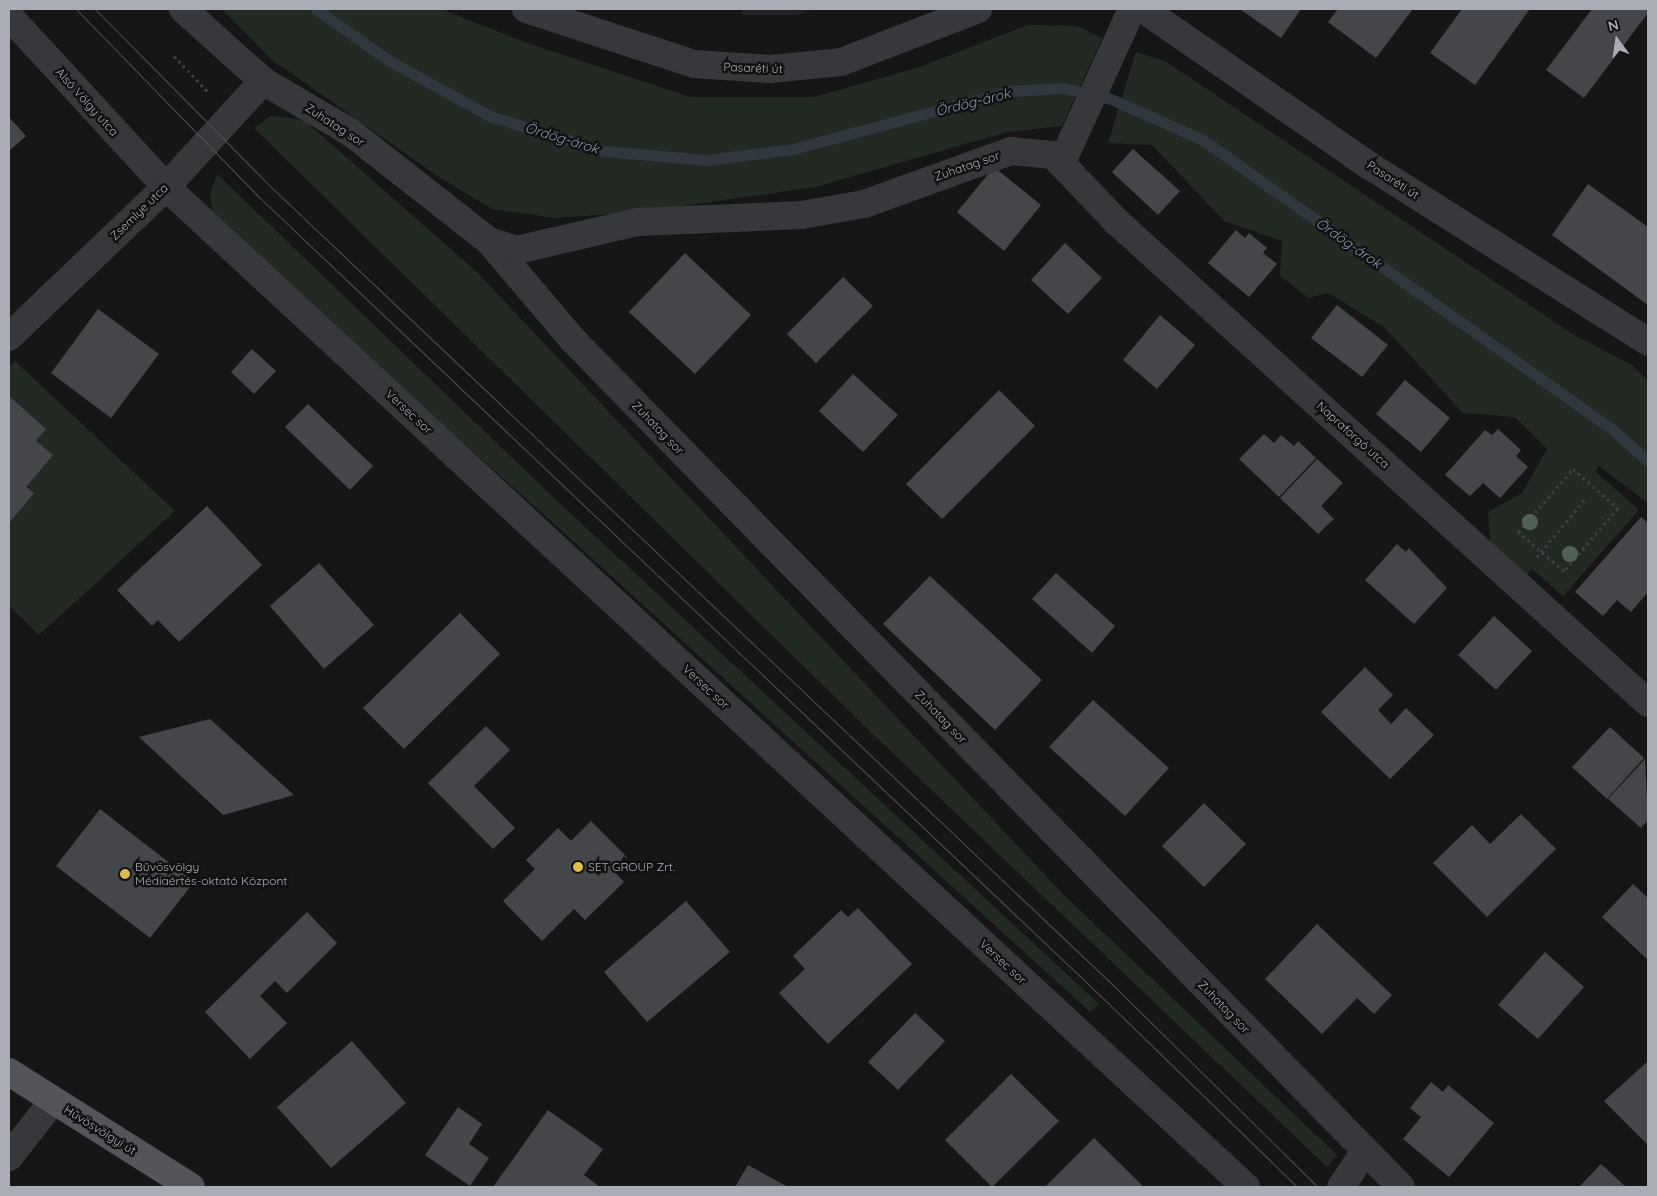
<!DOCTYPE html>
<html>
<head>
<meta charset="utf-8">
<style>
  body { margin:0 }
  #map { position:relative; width:1657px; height:1196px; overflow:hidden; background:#161617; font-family:Quicksand,sans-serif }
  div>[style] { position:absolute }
  .built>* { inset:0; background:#222224 }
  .green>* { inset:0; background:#232a24 }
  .stream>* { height:11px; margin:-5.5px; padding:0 5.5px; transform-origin:5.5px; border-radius:5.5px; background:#31373f }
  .building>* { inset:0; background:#45464a }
  .path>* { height:3px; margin-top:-1.5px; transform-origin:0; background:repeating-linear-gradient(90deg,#3e3e43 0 2.5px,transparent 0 6.5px) }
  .minor>* { height:28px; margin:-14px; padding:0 14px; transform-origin:14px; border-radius:14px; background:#37383c }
  .major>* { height:28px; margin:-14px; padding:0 14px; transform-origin:14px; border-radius:14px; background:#54545b }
  .tram>* { height:1px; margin:-0.5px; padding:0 0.5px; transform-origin:0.5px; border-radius:0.5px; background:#515157 }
  .trees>* { width:16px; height:16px; margin:-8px; border-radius:50%; background:#526155 }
  .dots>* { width:14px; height:14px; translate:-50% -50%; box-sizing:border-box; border:2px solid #111112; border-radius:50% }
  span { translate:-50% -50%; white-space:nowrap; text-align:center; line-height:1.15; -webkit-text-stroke:5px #111112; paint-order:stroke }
  .street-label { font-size:12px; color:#aaacb6 }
  .poi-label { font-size:12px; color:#aaacb6 }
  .left { translate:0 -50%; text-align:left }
  .water-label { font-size:14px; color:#8595ad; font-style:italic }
  .frame { position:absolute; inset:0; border:10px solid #aaacb6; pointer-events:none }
  .north { position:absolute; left:1592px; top:15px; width:50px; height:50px; -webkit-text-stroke:4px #111112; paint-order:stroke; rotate:346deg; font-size:14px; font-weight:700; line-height:20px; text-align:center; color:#aaacb6 }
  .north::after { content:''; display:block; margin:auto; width:18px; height:22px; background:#aaacb6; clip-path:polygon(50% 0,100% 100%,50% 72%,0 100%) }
</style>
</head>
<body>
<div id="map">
  <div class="built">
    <div style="clip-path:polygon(741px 9px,813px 9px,798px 15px,742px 15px)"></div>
  </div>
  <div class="green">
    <div style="clip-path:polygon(222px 9px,441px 9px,527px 43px,690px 97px,814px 97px,917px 68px,1028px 25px,1077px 26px,1102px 38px,1062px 126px,1007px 132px,815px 187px,642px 212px,554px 218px,492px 209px,436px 175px,271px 59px)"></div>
    <div style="clip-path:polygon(1136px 52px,1165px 61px,1574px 335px,1632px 365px,1648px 381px,1648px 503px,1599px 466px,1595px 471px,1639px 510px,1563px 596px,1531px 568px,1526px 580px,1491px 554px,1488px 512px,1522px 493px,1547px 449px,1515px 417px,1463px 413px,1384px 327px,1328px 293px,1309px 298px,1280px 276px,1282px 241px,1224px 221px,1152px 145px,1108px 143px)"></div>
    <div style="clip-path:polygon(271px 116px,304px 120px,477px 272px,1064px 895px,1337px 1155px,1327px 1167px,879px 740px,254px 128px)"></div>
    <div style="clip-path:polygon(217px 174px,553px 497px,1099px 1004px,1090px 1012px,541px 512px,227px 233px,213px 215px,210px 194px)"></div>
    <div style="clip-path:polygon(15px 361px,175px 511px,39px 635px,9px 606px,9px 367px)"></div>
  </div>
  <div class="stream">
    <div style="left:316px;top:9px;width:88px;rotate:35.3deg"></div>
    <div style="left:388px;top:60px;width:116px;rotate:28.8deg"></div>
    <div style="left:490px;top:116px;width:119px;rotate:17.1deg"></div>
    <div style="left:604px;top:151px;width:103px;rotate:5deg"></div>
    <div style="left:707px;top:160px;width:87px;rotate:-7.3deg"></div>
    <div style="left:793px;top:149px;width:225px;rotate:-15deg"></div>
    <div style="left:1010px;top:91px;width:53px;rotate:-3.2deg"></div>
    <div style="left:1063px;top:88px;width:49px;rotate:12.9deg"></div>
    <div style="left:1111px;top:99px;width:101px;rotate:24deg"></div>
    <div style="left:1203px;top:140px;width:501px;rotate:35.25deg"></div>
    <div style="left:1612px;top:429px;width:48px;rotate:41.6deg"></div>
  </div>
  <div class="building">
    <div style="clip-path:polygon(1240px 9px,1301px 9px,1281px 38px)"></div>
    <div style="clip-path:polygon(1338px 9px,1413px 9px,1376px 58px,1328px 22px)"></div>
    <div style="clip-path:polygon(1462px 9px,1530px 9px,1475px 85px,1430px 53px)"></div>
    <div style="clip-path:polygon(1592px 9px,1648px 9px,1648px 13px,1584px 98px,1546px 70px)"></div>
    <div style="clip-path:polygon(9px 117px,26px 136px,9px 151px)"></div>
    <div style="clip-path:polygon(1133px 149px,1180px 191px,1158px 215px,1112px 172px)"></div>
    <div style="clip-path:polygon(994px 167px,1041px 205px,1004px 251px,957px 212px)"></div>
    <div style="clip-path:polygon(1588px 184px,1648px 227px,1648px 305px,1552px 235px)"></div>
    <div style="clip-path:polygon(1236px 230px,1245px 238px,1249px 233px,1267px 248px,1263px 253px,1277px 264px,1249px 297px,1208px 263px)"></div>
    <div style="clip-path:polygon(1065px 243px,1102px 278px,1068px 314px,1031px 280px)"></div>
    <div style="clip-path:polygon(685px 253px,751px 315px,695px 374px,629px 312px)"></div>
    <div style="clip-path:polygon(843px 277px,873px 306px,816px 363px,787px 334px)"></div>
    <div style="clip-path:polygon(1337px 305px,1388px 345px,1362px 377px,1311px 338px)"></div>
    <div style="clip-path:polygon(98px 309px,159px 354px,111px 418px,51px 373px)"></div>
    <div style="clip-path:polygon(1160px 315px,1195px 345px,1157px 389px,1123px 360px)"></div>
    <div style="clip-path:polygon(252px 349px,276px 371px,254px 394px,231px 372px)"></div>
    <div style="clip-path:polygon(853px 374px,898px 415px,863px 452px,819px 411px)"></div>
    <div style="clip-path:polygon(1405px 380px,1450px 418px,1421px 452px,1376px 414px)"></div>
    <div style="clip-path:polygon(999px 390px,1035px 426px,942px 519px,906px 484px)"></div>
    <div style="clip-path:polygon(9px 396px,46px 429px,36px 441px,53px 455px,26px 487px,34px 493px,9px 523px)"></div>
    <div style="clip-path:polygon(308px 404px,373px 466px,350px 490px,285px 427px)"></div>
    <div style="clip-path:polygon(1498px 429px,1521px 450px,1516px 456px,1528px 467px,1500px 498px,1483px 483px,1470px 496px,1445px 475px,1485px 430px,1492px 435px)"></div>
    <div style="clip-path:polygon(1264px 434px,1274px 443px,1281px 435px,1294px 446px,1298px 441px,1316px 458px,1279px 497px,1239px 459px)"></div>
    <div style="clip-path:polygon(1317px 459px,1343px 483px,1321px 506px,1334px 519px,1318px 534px,1280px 498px)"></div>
    <div style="clip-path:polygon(207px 506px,262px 565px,179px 642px,158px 620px,152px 626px,117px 590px)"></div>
    <div style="clip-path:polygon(1641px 517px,1648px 523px,1648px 592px,1631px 612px,1617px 600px,1603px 616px,1575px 592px)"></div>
    <div style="clip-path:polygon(1397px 544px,1406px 552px,1409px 548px,1447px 588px,1414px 624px,1365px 580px)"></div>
    <div style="clip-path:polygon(319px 563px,374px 625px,324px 669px,270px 606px)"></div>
    <div style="clip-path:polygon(1056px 573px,1115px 626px,1092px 653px,1032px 599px)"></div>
    <div style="clip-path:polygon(930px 576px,1042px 680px,995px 730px,883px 624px)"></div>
    <div style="clip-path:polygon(460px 613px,500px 654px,404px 749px,363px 708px)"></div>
    <div style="clip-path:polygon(1494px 616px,1532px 651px,1496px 690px,1458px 655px)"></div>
    <div style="clip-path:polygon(1365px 667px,1393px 695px,1378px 710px,1391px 724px,1406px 708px,1434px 735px,1390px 779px,1321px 712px)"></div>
    <div style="clip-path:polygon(1093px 700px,1169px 768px,1125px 816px,1049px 747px)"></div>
    <div style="clip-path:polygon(210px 719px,294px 795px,223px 815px,139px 737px)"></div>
    <div style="clip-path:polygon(486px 726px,510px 750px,474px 786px,515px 828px,493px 849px,428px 783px)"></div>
    <div style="clip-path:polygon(1610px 727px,1644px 758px,1607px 799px,1572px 767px)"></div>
    <div style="clip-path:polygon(1645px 759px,1648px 820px,1641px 828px,1608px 799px)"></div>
    <div style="clip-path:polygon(1204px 803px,1246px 844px,1204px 887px,1162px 846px)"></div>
    <div style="clip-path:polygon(100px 809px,194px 882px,150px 938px,56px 866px)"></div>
    <div style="clip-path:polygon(1521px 814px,1556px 849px,1487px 917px,1433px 863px,1472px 825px,1490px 844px)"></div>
    <div style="clip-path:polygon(591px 821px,627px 857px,613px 870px,624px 882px,585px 920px,574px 909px,542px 941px,503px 901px,535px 869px,526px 860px,558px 828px,571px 841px)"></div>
    <div style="clip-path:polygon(1633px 884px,1648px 898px,1648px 960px,1602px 917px)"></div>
    <div style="clip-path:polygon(686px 901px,730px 952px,647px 1022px,604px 972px)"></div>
    <div style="clip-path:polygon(858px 908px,912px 964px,828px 1044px,779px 993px,805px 969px,793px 956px,841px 910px,848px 917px)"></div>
    <div style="clip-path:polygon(307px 912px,337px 943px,287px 993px,275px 981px,260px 996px,287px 1023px,250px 1059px,205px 1012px)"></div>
    <div style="clip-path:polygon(1317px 924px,1392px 995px,1374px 1014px,1357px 998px,1322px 1034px,1265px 979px)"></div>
    <div style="clip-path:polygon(1545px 952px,1584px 987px,1538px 1039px,1498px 1005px)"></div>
    <div style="clip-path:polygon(915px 1013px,945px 1041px,898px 1090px,868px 1062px)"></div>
    <div style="clip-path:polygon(352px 1041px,406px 1103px,331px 1168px,277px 1107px)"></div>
    <div style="clip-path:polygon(1648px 1061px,1648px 1145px,1604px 1101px)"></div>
    <div style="clip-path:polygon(1011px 1074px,1059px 1121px,992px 1187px,945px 1140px)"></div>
    <div style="clip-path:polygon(1431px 1082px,1443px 1092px,1448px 1085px,1494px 1123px,1449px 1177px,1403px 1139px,1421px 1117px,1410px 1108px)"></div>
    <div style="clip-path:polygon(458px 1107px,482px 1124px,469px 1144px,489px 1158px,470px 1186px,425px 1155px)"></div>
    <div style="clip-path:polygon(548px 1110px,603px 1149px,584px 1175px,600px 1187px,493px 1187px)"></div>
    <div style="clip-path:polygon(1094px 1138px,1142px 1185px,1140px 1187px,1045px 1187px)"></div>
    <div style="clip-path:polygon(1601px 1164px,1626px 1187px,1579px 1187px)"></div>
    <div style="clip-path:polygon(748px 1165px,788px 1187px,735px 1187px)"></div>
  </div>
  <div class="path">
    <div style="left:174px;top:56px;width:50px;rotate:46.6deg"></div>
    <div style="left:1573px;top:469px;width:60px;rotate:40.9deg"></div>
    <div style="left:1618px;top:508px;width:83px;rotate:130.6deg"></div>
    <div style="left:1564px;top:571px;width:60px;rotate:-139.7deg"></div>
    <div style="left:1518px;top:532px;width:84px;rotate:-48.9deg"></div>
    <div style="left:1537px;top:557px;width:75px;rotate:-50.4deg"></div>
  </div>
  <div class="minor">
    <div style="left:183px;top:9px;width:108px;rotate:42deg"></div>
    <div style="left:263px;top:81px;width:101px;rotate:30.4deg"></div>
    <div style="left:350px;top:132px;width:177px;rotate:38.1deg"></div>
    <div style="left:489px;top:241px;width:130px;rotate:49.7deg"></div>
    <div style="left:573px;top:340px;width:1184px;rotate:45.65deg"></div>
    <div style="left:526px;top:9px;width:177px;rotate:18.1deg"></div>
    <div style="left:694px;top:64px;width:76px;rotate:3.8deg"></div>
    <div style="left:770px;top:69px;width:71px;rotate:-5.6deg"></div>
    <div style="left:841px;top:62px;width:147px;rotate:-21.1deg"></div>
    <div style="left:1143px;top:9px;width:276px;rotate:34.7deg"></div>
    <div style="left:1370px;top:166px;width:329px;rotate:32.3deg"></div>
    <div style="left:9px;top:16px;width:232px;rotate:47.4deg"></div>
    <div style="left:166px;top:187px;width:1472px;rotate:42.8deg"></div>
    <div style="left:1062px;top:162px;width:168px;rotate:-65.4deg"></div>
    <div style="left:489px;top:241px;width:29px;rotate:18deg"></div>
    <div style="left:517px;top:250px;width:123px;rotate:-13.1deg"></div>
    <div style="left:637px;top:222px;width:165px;rotate:-2.4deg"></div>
    <div style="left:802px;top:215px;width:63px;rotate:-10.1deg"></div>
    <div style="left:864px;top:204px;width:156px;rotate:-19.8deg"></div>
    <div style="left:1011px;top:151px;width:42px;rotate:5.4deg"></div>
    <div style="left:1053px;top:155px;width:93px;rotate:46.3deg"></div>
    <div style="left:1117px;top:222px;width:716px;rotate:42.17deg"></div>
    <div style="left:9px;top:337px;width:217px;rotate:-43.7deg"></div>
    <div style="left:166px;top:187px;width:144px;rotate:-47.5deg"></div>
    <div style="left:9px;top:1157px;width:71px;rotate:-51.8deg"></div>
    <div style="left:1341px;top:1187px;width:43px;rotate:-56.3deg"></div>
  </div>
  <div class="major">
    <div style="left:9px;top:1072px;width:215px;rotate:32.3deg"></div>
  </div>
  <div class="tram">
    <div style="left:76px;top:9px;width:262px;rotate:45.8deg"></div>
    <div style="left:259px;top:197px;width:1172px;rotate:43.51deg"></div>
    <div style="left:1109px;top:1004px;width:262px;rotate:44.2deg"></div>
    <div style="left:95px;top:9px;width:249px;rotate:45.3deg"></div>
    <div style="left:270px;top:186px;width:1166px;rotate:43.47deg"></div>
    <div style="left:1116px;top:988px;width:284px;rotate:44.6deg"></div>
  </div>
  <div class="trees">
    <div style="left:1530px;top:522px"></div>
    <div style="left:1570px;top:554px"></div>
  </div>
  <div class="dots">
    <div style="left:578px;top:867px;background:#dcbd49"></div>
    <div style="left:125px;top:874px;background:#dcbd49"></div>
  </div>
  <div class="street-label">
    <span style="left:753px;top:68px;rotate:2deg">Pasaréti út</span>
    <span style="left:87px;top:102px;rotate:48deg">Alsó Völgy utca</span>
    <span style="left:335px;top:125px;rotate:33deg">Zuhatag sor</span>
    <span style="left:967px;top:166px;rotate:-19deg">Zuhatag sor</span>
    <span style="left:1393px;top:180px;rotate:33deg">Pasaréti út</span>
    <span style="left:139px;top:212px;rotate:-44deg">Zsemlye utca</span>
    <span style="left:409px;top:412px;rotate:43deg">Versec sor</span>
    <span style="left:658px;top:428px;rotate:46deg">Zuhatag sor</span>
    <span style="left:1353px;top:435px;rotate:42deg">Napraforgó utca</span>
    <span style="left:706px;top:687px;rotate:43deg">Versec sor</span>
    <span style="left:941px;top:717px;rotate:46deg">Zuhatag sor</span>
    <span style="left:1003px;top:962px;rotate:43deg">Versec sor</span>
    <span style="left:1224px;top:1007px;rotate:46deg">Zuhatag sor</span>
    <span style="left:100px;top:1130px;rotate:32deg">Hűvösvölgyi út</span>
  </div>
  <div class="poi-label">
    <span class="left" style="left:135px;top:874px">Bűvösvölgy<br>Médiaértés-oktató Központ</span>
    <span class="left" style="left:588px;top:867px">SET GROUP Zrt.</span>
  </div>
  <div class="water-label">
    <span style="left:973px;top:102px;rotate:-14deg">Ördög-árok</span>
    <span style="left:562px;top:138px;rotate:17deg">Ördög-árok</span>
    <span style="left:1349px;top:243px;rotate:35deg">Ördög-árok</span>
  </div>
  <div class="frame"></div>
  <div class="north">N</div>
</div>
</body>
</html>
